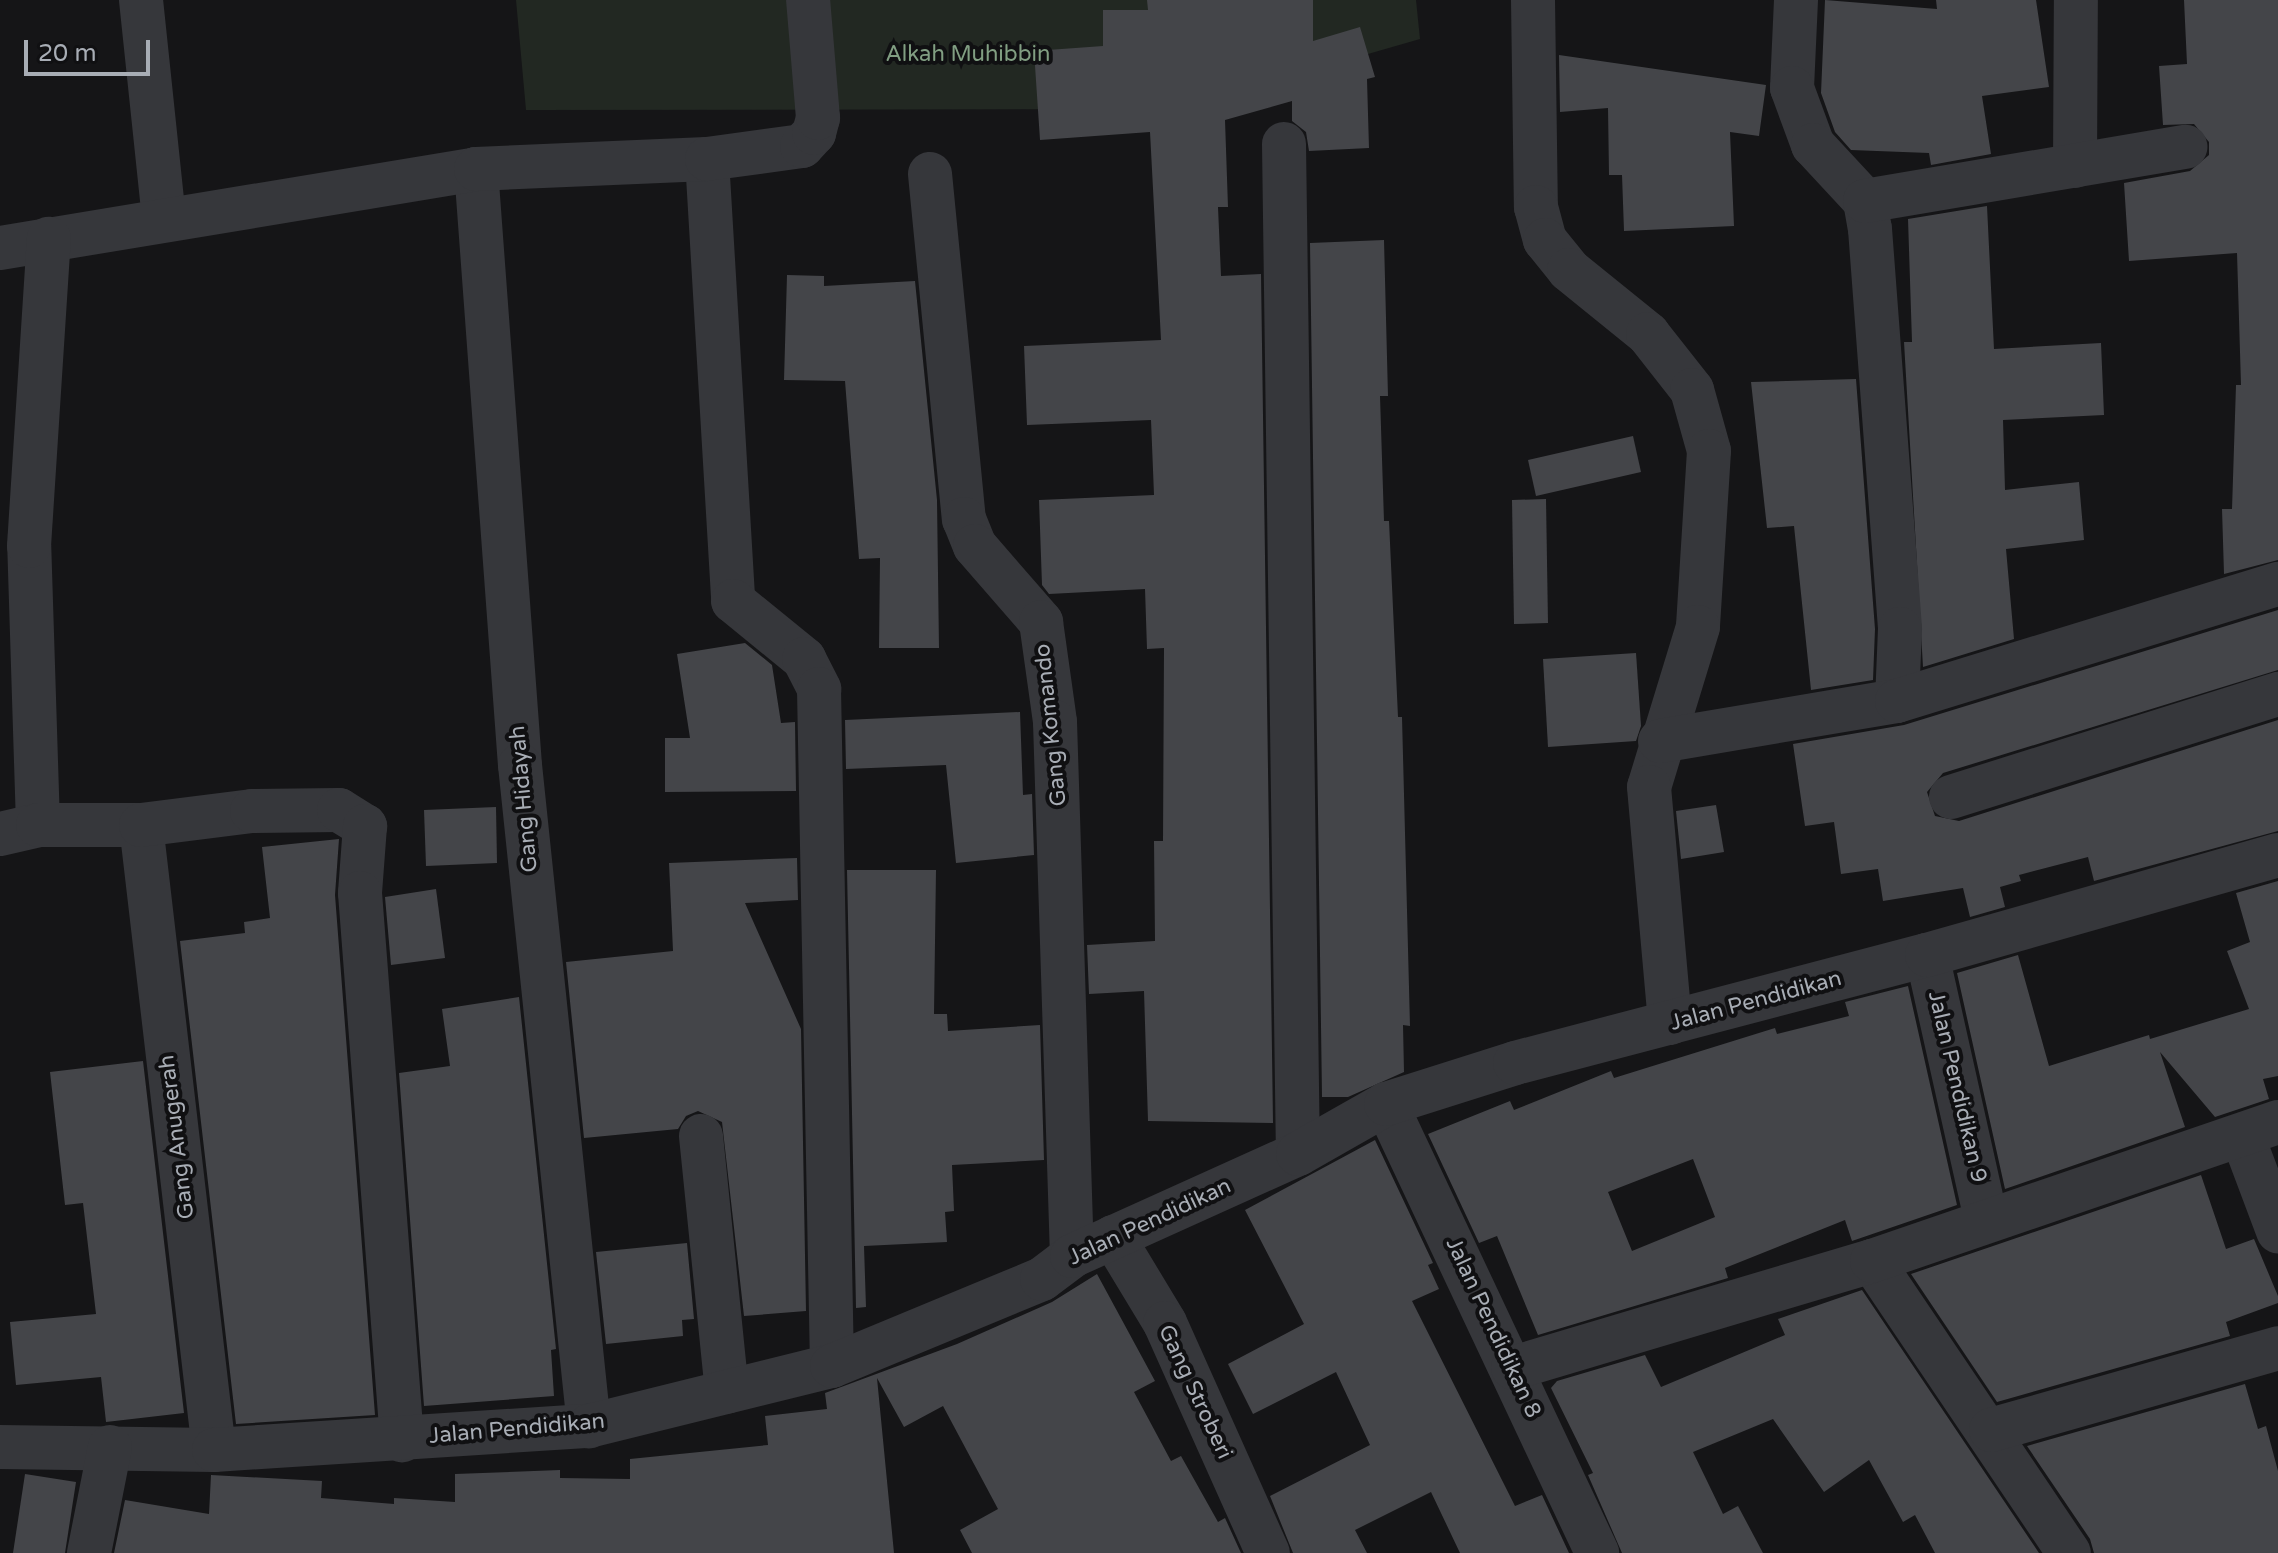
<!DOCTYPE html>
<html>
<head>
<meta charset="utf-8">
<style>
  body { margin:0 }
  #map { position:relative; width:2278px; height:1553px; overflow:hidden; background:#151517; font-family:"Varela Round",sans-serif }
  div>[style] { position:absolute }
  .green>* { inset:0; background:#222822 }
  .building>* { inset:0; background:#444549 }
  .minor>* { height:44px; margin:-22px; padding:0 22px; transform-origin:22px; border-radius:22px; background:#36373b }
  span { translate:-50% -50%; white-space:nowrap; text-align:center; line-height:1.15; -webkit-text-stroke:8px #101012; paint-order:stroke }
  .park-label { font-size:22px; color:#819e82 }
  .street-label { font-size:22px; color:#a8adb5 }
  .scale { position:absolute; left:24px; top:40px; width:126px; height:36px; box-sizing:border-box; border:4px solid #a8adb5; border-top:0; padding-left:10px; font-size:24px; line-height:28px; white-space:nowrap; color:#a8adb5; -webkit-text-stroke:6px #101012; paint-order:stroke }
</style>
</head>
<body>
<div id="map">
  <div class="green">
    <div style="clip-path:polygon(516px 0,1416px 0,1420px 39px,1177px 109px,526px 110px)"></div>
  </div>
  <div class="building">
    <div style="clip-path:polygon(1147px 0,1313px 0,1313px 41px,1360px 27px,1375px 77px,1367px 79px,1369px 148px,1309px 151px,1306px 132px,1292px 121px,1292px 101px,1225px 120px,1228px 207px,1218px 207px,1221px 276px,1261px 274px,1273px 1123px,1148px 1121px,1144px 991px,1089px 994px,1087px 945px,1155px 941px,1154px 841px,1163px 841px,1164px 648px,1147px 649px,1145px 589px,1049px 594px,1042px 585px,1039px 500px,1154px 495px,1151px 420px,1027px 425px,1024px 346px,1161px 340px,1150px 132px,1040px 140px,1034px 51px,1103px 46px,1103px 10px,1148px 10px)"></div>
    <div style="clip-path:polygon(1825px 0,1937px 9px,1936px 0,2036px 0,2049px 87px,1982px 96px,1991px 154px,1931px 165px,1929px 153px,1851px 150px,1835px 132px,1821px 93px)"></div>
    <div style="clip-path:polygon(2184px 0,2278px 0,2278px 560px,2224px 574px,2222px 509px,2232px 509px,2236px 385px,2241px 385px,2237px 253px,2129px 261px,2124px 183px,2190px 171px,2209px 155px,2209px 142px,2194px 124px,2163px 125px,2159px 66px,2187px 64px)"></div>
    <div style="clip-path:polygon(1559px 55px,1766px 85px,1759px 136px,1730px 132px,1734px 226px,1624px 231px,1622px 175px,1609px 175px,1608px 108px,1560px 112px)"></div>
    <div style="clip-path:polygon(1987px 206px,1994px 349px,2101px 343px,2104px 415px,2003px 420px,2005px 490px,2079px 482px,2084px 540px,2006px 549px,2014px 639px,1923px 667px,1904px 342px,1912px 342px,1908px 219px)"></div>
    <div style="clip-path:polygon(1384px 240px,1388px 396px,1380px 396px,1384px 521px,1389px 521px,1398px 717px,1402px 717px,1410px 1026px,1403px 1025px,1404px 1072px,1348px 1097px,1322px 1097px,1310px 243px)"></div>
    <div style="clip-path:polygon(787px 275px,824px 276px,824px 286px,915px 281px,937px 500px,939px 648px,879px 648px,880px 558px,859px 559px,845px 381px,784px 380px)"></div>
    <div style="clip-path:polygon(1856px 379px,1875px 629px,1873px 680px,1811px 690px,1794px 526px,1767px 528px,1751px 382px)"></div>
    <div style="clip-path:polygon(1633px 436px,1641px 472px,1536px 496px,1528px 460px)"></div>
    <div style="clip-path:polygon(1546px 499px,1548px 623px,1514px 624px,1512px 500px)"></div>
    <div style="clip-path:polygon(2278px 610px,2278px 670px,1943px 773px,1927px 792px,1935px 816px,1959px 821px,2278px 720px,2278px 831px,2094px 881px,2088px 857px,2019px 875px,2021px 881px,2000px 887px,2005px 907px,1970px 917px,1963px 888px,1883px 901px,1878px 869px,1841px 874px,1834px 822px,1805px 826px,1793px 744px,1904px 725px)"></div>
    <div style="clip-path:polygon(745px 643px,772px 665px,781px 723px,795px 722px,796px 791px,665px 792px,665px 738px,690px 738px,677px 654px)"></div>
    <div style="clip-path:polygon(1636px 653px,1641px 726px,1636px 741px,1548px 747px,1543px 659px)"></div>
    <div style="clip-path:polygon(1020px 712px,1023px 795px,1032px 794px,1034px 855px,956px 863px,946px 765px,846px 769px,845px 720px)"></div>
    <div style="clip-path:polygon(1716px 805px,1724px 852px,1681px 859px,1676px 811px)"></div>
    <div style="clip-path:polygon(496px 807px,497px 863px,426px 866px,424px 810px)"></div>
    <div style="clip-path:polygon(339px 839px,335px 895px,375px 1415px,236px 1424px,180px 941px,245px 933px,244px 922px,270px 918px,262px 847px)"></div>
    <div style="clip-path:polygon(797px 858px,798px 900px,745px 903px,801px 1029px,806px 1311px,744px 1316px,722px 1122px,698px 1111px,686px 1116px,678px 1129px,584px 1138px,566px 962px,673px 951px,669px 863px)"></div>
    <div style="clip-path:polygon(847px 870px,936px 870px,934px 1014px,947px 1014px,948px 1031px,1040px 1025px,1044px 1160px,952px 1165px,954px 1211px,945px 1212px,947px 1242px,864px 1246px,866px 1307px,856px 1308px)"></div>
    <div style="clip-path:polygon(2278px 881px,2278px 1076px,2263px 1079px,2269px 1099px,2215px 1117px,2160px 1052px,2185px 1127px,2005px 1189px,1957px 973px,2018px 955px,2049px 1066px,2149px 1035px,2150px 1039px,2249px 1009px,2227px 951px,2250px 942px,2236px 893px)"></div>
    <div style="clip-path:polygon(436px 889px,445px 958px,391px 965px,385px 897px)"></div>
    <div style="clip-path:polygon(evenodd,1908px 986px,1957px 1205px,1852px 1241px,1845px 1220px,1725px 1268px,1728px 1278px,1538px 1335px,1497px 1236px,1479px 1243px,1428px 1134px,1510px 1101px,1514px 1110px,1611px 1071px,1614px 1078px,1775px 1028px,1777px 1034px,1849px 1016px,1845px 1002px,1908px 986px,1693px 1159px,1715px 1217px,1632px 1251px,1608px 1192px,1693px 1159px)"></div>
    <div style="clip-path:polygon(519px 997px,556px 1349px,551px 1350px,554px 1396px,424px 1406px,399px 1073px,450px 1066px,442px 1009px)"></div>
    <div style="clip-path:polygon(143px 1061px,184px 1413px,106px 1422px,101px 1377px,16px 1385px,10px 1322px,96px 1314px,83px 1203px,65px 1205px,50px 1072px)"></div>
    <div style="clip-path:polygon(1375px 1140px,1433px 1263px,1428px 1265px,1439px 1289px,1412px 1301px,1515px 1506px,1542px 1495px,1569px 1553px,1460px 1553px,1431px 1492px,1355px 1530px,1367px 1553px,1293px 1553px,1270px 1496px,1370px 1445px,1336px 1372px,1253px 1414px,1228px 1364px,1304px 1324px,1245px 1210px)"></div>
    <div style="clip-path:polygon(2201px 1175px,2226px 1249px,2254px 1239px,2278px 1296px,2278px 1303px,2226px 1322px,2230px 1336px,1997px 1402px,1911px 1274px)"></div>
    <div style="clip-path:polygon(687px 1243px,694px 1319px,682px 1320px,683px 1336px,606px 1344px,596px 1252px)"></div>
    <div style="clip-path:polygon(1097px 1274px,1155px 1381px,1134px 1392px,1171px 1461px,1181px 1456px,1218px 1522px,1225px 1518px,1241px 1553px,972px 1553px,960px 1530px,998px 1509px,943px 1406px,904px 1427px,877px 1378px,894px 1553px,114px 1553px,125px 1500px,209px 1514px,211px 1475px,322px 1481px,321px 1498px,394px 1504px,394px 1498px,455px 1502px,455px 1474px,560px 1470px,560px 1478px,630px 1479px,630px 1459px,768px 1445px,765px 1416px,827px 1409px,825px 1393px,957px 1344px,1052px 1302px)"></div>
    <div style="clip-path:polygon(1862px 1290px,2039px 1553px,1935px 1553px,1915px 1515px,1903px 1522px,1869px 1460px,1824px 1492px,1773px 1419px,1693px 1452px,1723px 1514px,1738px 1506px,1763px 1553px,1622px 1553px,1588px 1475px,1593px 1473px,1551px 1388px,1557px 1381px,1645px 1355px,1661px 1387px,1785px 1335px,1778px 1319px)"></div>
    <div style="clip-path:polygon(2245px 1384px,2258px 1429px,2266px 1426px,2278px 1471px,2278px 1553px,2094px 1553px,2090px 1539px,2027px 1446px)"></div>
    <div style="clip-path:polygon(25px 1474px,76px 1482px,65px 1553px,13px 1553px)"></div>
  </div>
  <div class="minor">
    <div style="left:141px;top:0;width:221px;rotate:84deg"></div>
    <div style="left:1533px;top:0;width:207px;rotate:89.2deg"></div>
    <div style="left:1536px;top:207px;width:34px;rotate:75deg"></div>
    <div style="left:1545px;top:240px;width:38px;rotate:51deg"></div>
    <div style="left:1569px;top:270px;width:102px;rotate:39deg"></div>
    <div style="left:1648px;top:334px;width:71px;rotate:51.8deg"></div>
    <div style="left:1692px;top:390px;width:63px;rotate:74.4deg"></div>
    <div style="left:1709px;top:451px;width:176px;rotate:93.6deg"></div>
    <div style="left:1698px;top:627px;width:167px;rotate:107deg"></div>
    <div style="left:1649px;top:787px;width:237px;rotate:84.9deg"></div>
    <div style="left:1796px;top:0;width:88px;rotate:92.6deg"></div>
    <div style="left:1792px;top:88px;width:61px;rotate:69.8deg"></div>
    <div style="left:1813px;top:145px;width:76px;rotate:47.1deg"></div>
    <div style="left:1865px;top:201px;width:28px;rotate:80deg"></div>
    <div style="left:1870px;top:229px;width:401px;rotate:85.7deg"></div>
    <div style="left:1900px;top:629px;width:72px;rotate:92.4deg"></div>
    <div style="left:1284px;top:144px;width:1010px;rotate:89.21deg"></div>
    <div style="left:707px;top:159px;width:443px;rotate:86.6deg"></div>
    <div style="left:733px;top:601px;width:92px;rotate:39.2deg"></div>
    <div style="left:804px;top:659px;width:34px;rotate:63deg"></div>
    <div style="left:819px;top:689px;width:677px;rotate:88.9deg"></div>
    <div style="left:2075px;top:166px;width:166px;rotate:-89.7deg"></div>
    <div style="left:476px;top:169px;width:598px;rotate:85.78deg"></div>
    <div style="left:520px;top:765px;width:665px;rotate:84.04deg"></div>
    <div style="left:930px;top:174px;width:347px;rotate:84.4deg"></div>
    <div style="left:964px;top:519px;width:29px;rotate:68deg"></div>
    <div style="left:975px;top:546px;width:101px;rotate:49deg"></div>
    <div style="left:1041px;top:622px;width:101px;rotate:82deg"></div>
    <div style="left:1055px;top:722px;width:534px;rotate:88.18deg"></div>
    <div style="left:1865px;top:201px;width:325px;rotate:-9.6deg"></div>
    <div style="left:0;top:248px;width:483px;rotate:-9.4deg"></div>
    <div style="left:476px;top:169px;width:231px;rotate:-2.5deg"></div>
    <div style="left:707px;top:159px;width:96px;rotate:-7.8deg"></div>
    <div style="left:802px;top:146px;width:18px;rotate:-47deg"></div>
    <div style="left:814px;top:133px;width:16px;rotate:-75deg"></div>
    <div style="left:818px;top:118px;width:118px;rotate:-94.8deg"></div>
    <div style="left:1660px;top:741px;width:240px;rotate:-9.6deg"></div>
    <div style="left:1897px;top:701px;width:399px;rotate:-17.1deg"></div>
    <div style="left:1951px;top:797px;width:343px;rotate:-17.5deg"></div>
    <div style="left:38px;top:825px;width:279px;rotate:-91.8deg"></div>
    <div style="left:29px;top:546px;width:308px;rotate:-86.3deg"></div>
    <div style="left:141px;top:825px;width:629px;rotate:83.34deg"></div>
    <div style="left:0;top:834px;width:39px;rotate:-13deg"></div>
    <div style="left:38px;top:825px;width:103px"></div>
    <div style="left:141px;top:825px;width:112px;rotate:-7.2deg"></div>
    <div style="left:252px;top:811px;width:87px;rotate:-0.7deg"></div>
    <div style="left:339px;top:810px;width:31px;rotate:32deg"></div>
    <div style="left:365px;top:826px;width:67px;rotate:94.3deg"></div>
    <div style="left:360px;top:893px;width:549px;rotate:85.61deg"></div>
    <div style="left:1927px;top:955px;width:271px;rotate:77.4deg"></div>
    <div style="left:1386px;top:1104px;width:496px;rotate:64.8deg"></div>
    <div style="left:2242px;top:1135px;width:103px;rotate:69.4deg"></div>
    <div style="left:701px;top:1136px;width:257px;rotate:84.2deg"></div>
    <div style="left:1113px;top:1237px;width:100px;rotate:58.8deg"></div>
    <div style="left:1165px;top:1323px;width:252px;rotate:65.9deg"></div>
    <div style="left:1872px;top:1261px;width:352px;rotate:56deg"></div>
    <div style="left:1513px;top:1368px;width:375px;rotate:-16.6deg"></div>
    <div style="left:1872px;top:1261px;width:429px;rotate:-18.9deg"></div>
    <div style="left:1991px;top:1430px;width:298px;rotate:-15.9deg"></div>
    <div style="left:0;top:1447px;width:214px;rotate:0.8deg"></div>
    <div style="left:214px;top:1450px;width:376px;rotate:-3.7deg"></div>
    <div style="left:589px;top:1426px;width:250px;rotate:-13.9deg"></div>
    <div style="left:832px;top:1366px;width:227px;rotate:-22.5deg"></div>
    <div style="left:1042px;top:1279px;width:38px;rotate:-37deg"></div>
    <div style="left:1072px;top:1256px;width:248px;rotate:-24.3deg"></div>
    <div style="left:1298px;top:1154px;width:101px;rotate:-29.6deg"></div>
    <div style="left:1386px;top:1104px;width:135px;rotate:-17.6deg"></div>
    <div style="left:1515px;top:1063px;width:426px;rotate:-14.7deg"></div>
    <div style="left:1927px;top:955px;width:365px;rotate:-15.9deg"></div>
    <div style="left:89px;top:1553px;width:108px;rotate:-78.8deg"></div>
  </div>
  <div class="park-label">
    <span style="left:968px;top:55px">Alkah Muhibbin</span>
  </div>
  <div class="street-label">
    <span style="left:1051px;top:725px;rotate:-96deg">Gang Komando</span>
    <span style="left:524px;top:799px;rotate:-95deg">Gang Hidayah</span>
    <span style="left:1756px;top:1001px;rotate:-15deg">Jalan Pendidikan</span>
    <span style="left:1957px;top:1087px;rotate:77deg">Jalan Pendidikan 9</span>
    <span style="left:177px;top:1137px;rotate:-97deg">Gang Anugerah</span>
    <span style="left:1150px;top:1222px;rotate:-25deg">Jalan Pendidikan</span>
    <span style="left:1493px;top:1328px;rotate:65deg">Jalan Pendidikan 8</span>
    <span style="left:1195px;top:1392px;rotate:65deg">Gang Stroberi</span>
    <span style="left:517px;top:1429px;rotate:-5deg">Jalan Pendidikan</span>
  </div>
  <div class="scale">20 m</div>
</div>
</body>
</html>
